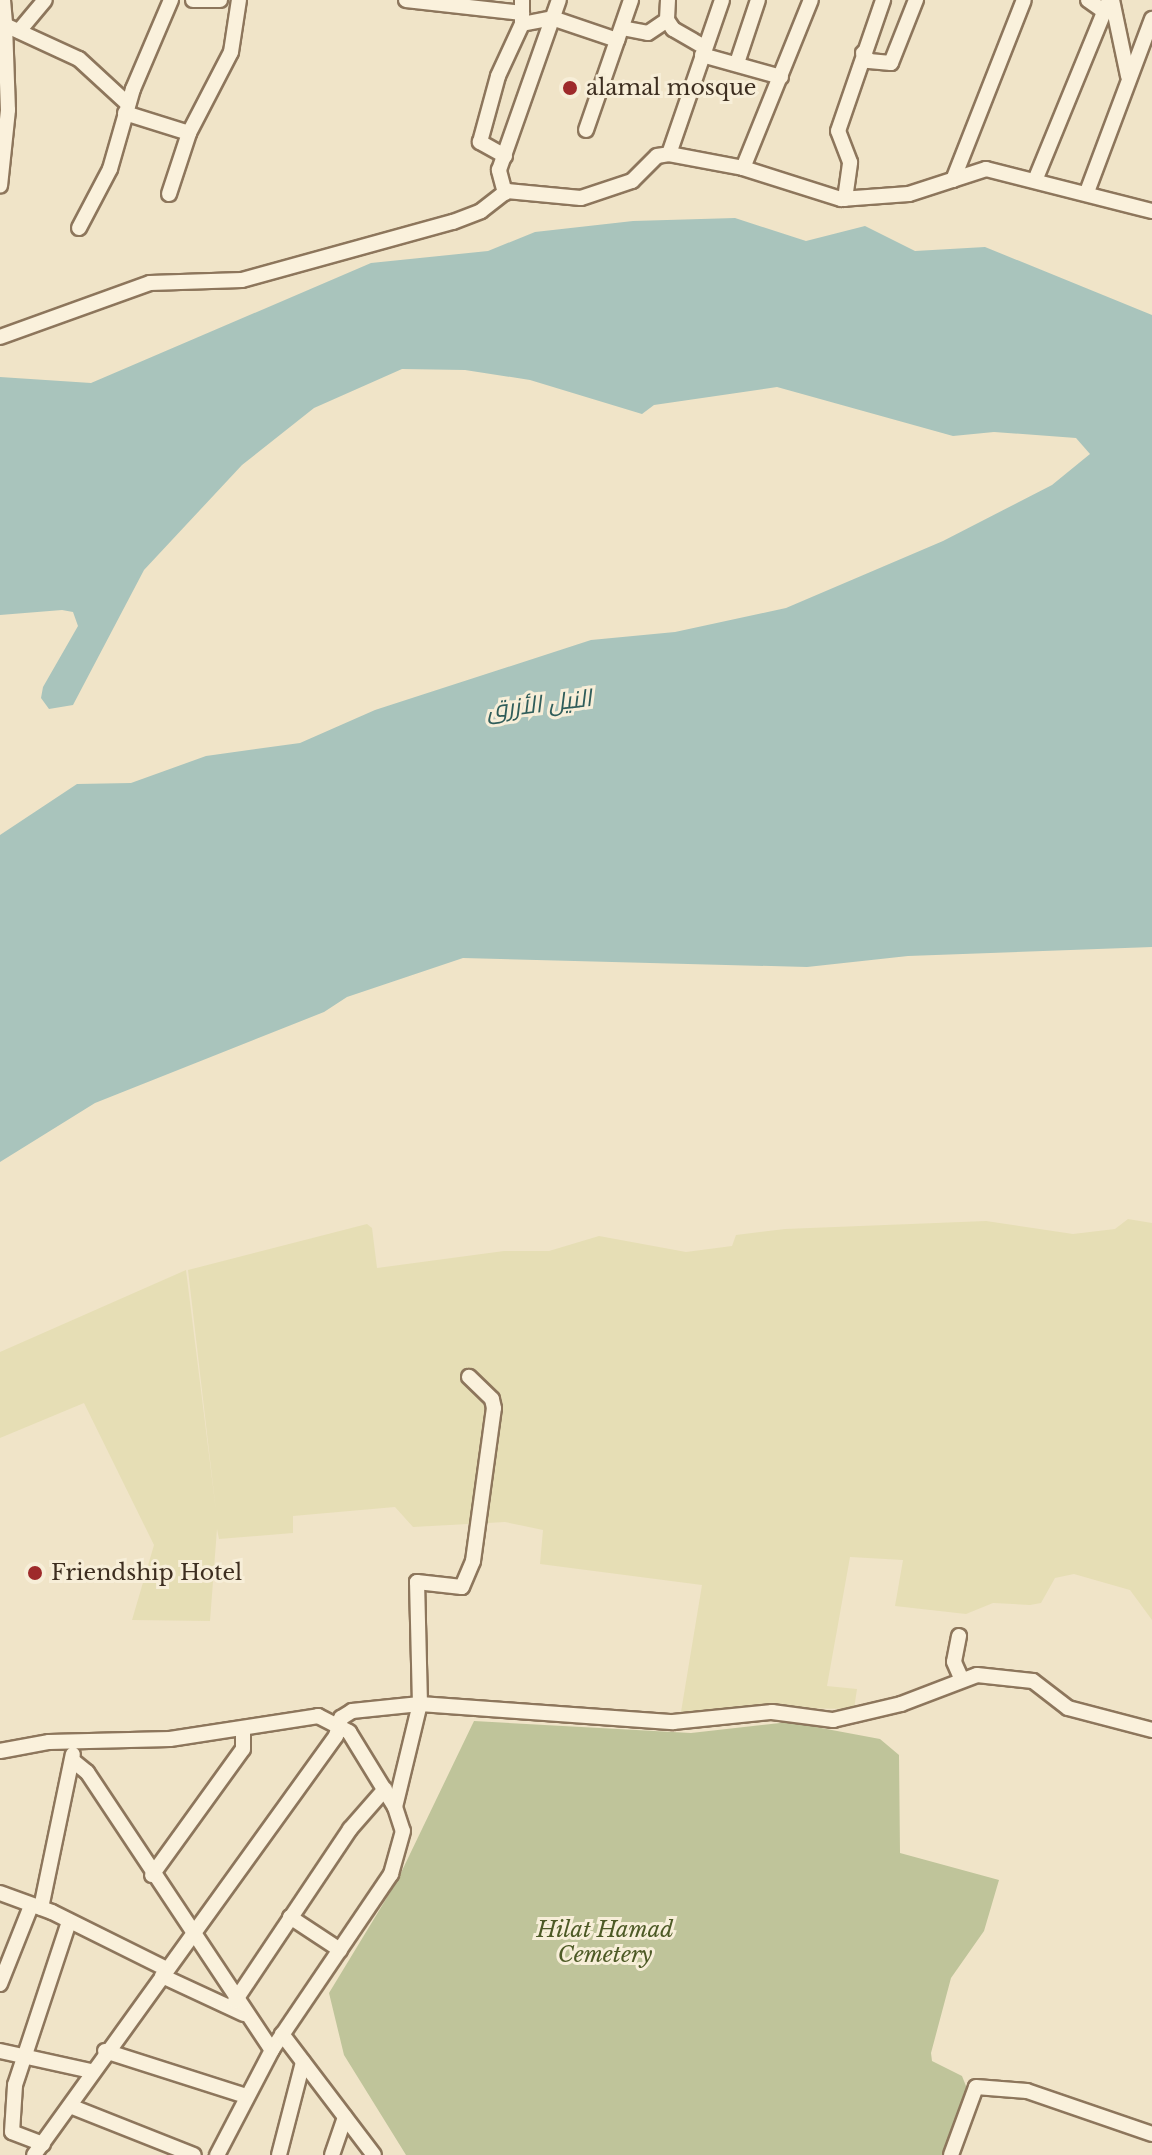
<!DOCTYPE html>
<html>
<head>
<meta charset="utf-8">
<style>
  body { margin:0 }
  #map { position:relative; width:1152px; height:2155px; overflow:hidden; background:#f0e4c8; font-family:"Libre Baskerville",Cairo,serif }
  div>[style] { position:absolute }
  .farmland>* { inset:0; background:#e6deb5 }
  .cemetery>* { inset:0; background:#bfc49a }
  .water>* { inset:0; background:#a9c4bc }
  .roads { filter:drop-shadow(2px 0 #8d765c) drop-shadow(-2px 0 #8d765c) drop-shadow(0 2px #8d765c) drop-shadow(0 -2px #8d765c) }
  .minor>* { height:14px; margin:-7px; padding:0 7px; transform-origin:7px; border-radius:7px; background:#faf1dc }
  .dots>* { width:22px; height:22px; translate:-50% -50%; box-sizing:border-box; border:4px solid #f7eed8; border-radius:50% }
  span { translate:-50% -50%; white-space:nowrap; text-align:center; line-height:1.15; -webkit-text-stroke:6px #f7eed8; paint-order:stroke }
  .poi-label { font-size:22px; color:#3d2e20 }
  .left { translate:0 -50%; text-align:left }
  .park-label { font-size:22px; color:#4d5a26; font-style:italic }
  .water-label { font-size:24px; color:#2f5d5a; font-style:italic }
</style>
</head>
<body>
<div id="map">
  <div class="farmland">
    <div style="clip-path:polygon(1128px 1219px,1152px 1223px,1152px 1620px,1130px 1590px,1074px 1574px,1055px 1578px,1041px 1603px,1030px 1605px,993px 1603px,966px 1614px,895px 1606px,903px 1560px,850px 1557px,827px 1686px,857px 1689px,854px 1709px,783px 1708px,680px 1718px,702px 1585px,540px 1564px,543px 1530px,505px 1522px,413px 1527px,395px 1507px,293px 1516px,293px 1533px,219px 1539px,217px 1529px,210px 1621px,132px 1620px,154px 1545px,84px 1403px,0 1438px,0 1352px,186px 1270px,216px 1511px,188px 1270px,367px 1224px,372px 1228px,377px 1268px,504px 1251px,549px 1251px,599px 1236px,686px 1252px,732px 1246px,736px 1235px,785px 1229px,986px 1221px,1073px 1234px,1115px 1229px)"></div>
  </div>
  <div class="cemetery">
    <div style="clip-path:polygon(474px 1721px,691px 1733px,789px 1722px,880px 1739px,899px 1755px,900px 1853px,999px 1880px,984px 1931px,951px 1978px,931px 2053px,932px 2061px,962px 2076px,970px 2096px,951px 2155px,406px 2155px,344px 2055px,329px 1993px,397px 1881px)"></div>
  </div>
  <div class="water">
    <div style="clip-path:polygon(735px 218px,806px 241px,865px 226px,915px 251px,985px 247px,1152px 315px,1152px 947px,908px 956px,807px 967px,463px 958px,347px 997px,324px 1012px,95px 1103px,0 1162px,0 835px,77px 784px,131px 783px,206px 756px,300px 743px,375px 710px,591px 640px,675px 632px,786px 608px,943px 541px,1052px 485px,1090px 454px,1076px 438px,994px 432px,953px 436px,777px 387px,654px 405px,642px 414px,530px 380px,465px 370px,402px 369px,314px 408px,242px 465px,144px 570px,73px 705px,49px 709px,41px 698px,43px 687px,78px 626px,73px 612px,62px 610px,0 615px,0 377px,91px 383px,371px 263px,488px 251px,535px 232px,633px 221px)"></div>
  </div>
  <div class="roads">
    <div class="minor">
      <div style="left:3px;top:0;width:25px;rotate:85deg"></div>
      <div style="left:5px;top:25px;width:81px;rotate:24.7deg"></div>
      <div style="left:79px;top:59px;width:67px;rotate:42.6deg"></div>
      <div style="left:193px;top:0;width:27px"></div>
      <div style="left:406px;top:0;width:117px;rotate:6.4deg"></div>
      <div style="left:668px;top:0;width:20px;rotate:93deg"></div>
      <div style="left:667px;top:20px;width:11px;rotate:56deg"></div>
      <div style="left:673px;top:29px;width:36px;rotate:30deg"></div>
      <div style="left:1088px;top:0;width:19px;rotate:35deg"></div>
      <div style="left:1112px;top:0;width:78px;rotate:78.1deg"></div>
      <div style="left:522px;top:24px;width:31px;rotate:-11deg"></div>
      <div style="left:552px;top:18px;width:69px;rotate:18.7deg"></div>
      <div style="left:0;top:28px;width:6px;rotate:-31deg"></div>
      <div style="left:5px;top:25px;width:85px;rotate:88deg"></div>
      <div style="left:8px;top:110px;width:76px;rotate:96deg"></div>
      <div style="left:622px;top:28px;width:26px;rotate:11deg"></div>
      <div style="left:648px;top:33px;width:23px;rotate:-34deg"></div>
      <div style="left:19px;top:31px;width:40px;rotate:-50deg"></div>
      <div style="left:863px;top:53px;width:10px;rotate:53deg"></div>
      <div style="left:869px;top:61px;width:22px;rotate:5deg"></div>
      <div style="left:891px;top:63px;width:68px;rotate:-68.4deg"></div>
      <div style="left:702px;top:55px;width:82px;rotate:15.6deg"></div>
      <div style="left:737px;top:63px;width:66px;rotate:-71.6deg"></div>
      <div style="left:125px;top:113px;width:67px;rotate:17.4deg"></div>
      <div style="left:586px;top:130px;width:138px;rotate:-70.9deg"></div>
      <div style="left:669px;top:154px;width:163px;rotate:-71deg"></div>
      <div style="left:505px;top:156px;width:29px;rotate:-151deg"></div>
      <div style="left:480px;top:142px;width:68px;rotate:-74.7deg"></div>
      <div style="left:498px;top:76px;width:57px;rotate:-65.2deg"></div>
      <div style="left:522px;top:24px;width:24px;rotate:-90deg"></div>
      <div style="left:743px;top:168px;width:181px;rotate:-68deg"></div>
      <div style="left:1036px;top:178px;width:192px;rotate:-67.7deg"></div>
      <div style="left:953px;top:180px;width:193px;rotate:-68.5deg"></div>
      <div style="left:1087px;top:192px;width:185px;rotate:-69.4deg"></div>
      <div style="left:505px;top:193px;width:24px;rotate:-105deg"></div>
      <div style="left:499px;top:170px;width:180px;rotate:-70.6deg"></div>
      <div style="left:169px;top:194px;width:64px;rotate:-71.8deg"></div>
      <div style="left:189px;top:133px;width:91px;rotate:-62.6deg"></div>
      <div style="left:231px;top:52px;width:53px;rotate:-81.3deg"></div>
      <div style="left:845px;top:199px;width:37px;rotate:-82deg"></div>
      <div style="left:850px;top:162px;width:33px;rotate:-111deg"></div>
      <div style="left:838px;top:131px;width:139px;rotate:-71deg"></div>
      <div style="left:79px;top:228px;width:67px;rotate:-62.3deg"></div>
      <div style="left:110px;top:169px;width:83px;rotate:-74deg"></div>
      <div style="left:133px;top:89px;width:97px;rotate:-66.9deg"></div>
      <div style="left:0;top:337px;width:159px;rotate:-19.8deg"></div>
      <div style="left:150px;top:283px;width:92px;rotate:-1.9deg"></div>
      <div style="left:242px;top:280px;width:219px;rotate:-15.4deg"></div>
      <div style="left:453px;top:222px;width:30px;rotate:-21deg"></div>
      <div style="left:481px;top:211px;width:33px;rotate:-38deg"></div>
      <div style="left:507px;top:191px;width:74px;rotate:5.4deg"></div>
      <div style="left:581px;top:198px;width:54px;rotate:-18.4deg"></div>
      <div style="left:632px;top:181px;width:35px;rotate:-45deg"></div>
      <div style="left:657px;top:156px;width:12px;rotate:-9deg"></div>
      <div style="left:669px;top:154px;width:75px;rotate:10.7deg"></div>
      <div style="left:743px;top:168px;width:103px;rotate:17.6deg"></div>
      <div style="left:841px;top:199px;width:68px;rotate:-4.2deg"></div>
      <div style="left:909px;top:194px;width:81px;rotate:-18deg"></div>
      <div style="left:986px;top:169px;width:171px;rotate:14.2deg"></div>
      <div style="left:959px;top:1636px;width:26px;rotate:101deg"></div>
      <div style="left:954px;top:1662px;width:17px;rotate:66deg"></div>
      <div style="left:0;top:1751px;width:50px;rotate:-10.4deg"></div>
      <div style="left:49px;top:1742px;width:121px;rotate:-1.4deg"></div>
      <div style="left:170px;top:1739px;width:150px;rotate:-8.8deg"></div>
      <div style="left:318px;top:1716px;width:35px;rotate:27deg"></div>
      <div style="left:349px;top:1732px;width:88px;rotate:58.5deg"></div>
      <div style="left:395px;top:1807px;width:25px;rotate:72deg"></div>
      <div style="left:403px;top:1831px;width:45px;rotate:105.6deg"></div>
      <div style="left:391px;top:1874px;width:212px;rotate:124.1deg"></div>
      <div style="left:272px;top:2050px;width:119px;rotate:117.6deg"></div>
      <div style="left:72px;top:1760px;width:19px;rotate:39deg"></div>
      <div style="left:87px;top:1772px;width:334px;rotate:56.4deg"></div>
      <div style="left:395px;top:1807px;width:106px;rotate:-76.4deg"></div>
      <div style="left:420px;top:1704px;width:122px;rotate:-91.4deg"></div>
      <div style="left:417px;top:1582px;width:45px;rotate:6.3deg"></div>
      <div style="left:462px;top:1587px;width:28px;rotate:-67deg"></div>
      <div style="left:473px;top:1561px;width:154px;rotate:-82.2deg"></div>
      <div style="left:494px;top:1408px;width:9px;rotate:-103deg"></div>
      <div style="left:492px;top:1399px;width:32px;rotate:-136deg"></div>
      <div style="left:152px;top:1875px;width:155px;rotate:-54.2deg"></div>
      <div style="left:243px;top:1749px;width:20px;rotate:-90deg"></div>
      <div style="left:0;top:1893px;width:55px;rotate:20.1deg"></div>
      <div style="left:52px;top:1912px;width:128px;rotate:26.4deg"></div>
      <div style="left:41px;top:1908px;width:157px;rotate:-78.3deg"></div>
      <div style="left:290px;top:1917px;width:60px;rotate:33.4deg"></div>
      <div style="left:162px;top:1976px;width:90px;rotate:24.9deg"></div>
      <div style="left:0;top:1984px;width:84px;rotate:-68.3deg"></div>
      <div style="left:235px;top:2001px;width:207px;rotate:-56.2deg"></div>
      <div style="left:350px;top:1829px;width:53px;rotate:-48.8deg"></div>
      <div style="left:282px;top:2034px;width:152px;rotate:52.8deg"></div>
      <div style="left:0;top:2051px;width:93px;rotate:12.4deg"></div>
      <div style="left:105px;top:2051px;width:148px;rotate:17.7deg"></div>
      <div style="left:70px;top:2106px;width:133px;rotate:21.6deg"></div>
      <div style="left:43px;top:2144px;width:33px;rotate:-159deg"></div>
      <div style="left:12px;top:2132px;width:47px;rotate:-86.3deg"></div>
      <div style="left:15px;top:2085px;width:172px;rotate:-71.7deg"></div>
      <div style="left:34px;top:2155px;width:516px;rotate:-54.22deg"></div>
      <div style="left:336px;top:1736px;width:19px;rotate:-74deg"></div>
      <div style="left:341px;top:1718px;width:13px;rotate:-32deg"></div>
      <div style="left:352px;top:1711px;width:68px;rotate:-5.9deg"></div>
      <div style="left:420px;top:1704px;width:254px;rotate:4.1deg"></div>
      <div style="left:673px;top:1722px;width:100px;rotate:-5.8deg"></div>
      <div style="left:772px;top:1712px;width:62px;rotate:7.5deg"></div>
      <div style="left:833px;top:1720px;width:70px;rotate:-13.2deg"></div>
      <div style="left:901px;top:1704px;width:81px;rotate:-20.9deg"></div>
      <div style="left:977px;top:1675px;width:56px;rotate:6.1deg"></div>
      <div style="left:1033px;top:1681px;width:44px;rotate:37.6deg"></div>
      <div style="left:1068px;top:1708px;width:87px;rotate:14.7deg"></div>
      <div style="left:279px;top:2155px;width:96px;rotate:-75.5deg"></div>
      <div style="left:332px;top:2155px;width:40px;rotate:-71.1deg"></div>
      <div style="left:951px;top:2155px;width:72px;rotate:-69.8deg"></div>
      <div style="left:976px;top:2087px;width:51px;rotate:4.5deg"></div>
      <div style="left:1027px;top:2091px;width:132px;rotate:19deg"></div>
    </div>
  </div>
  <div class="dots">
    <div style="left:570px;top:88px;background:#9e2a2b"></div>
    <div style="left:35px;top:1573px;background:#9e2a2b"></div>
  </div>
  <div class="poi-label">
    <span class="left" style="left:586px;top:88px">alamal mosque</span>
    <span class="left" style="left:51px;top:1573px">Friendship Hotel</span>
  </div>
  <div class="park-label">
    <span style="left:605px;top:1942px">Hilat Hamad<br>Cemetery</span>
  </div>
  <div class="water-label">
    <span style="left:539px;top:704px;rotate:-7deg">النيل الأزرق</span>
  </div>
</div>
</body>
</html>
